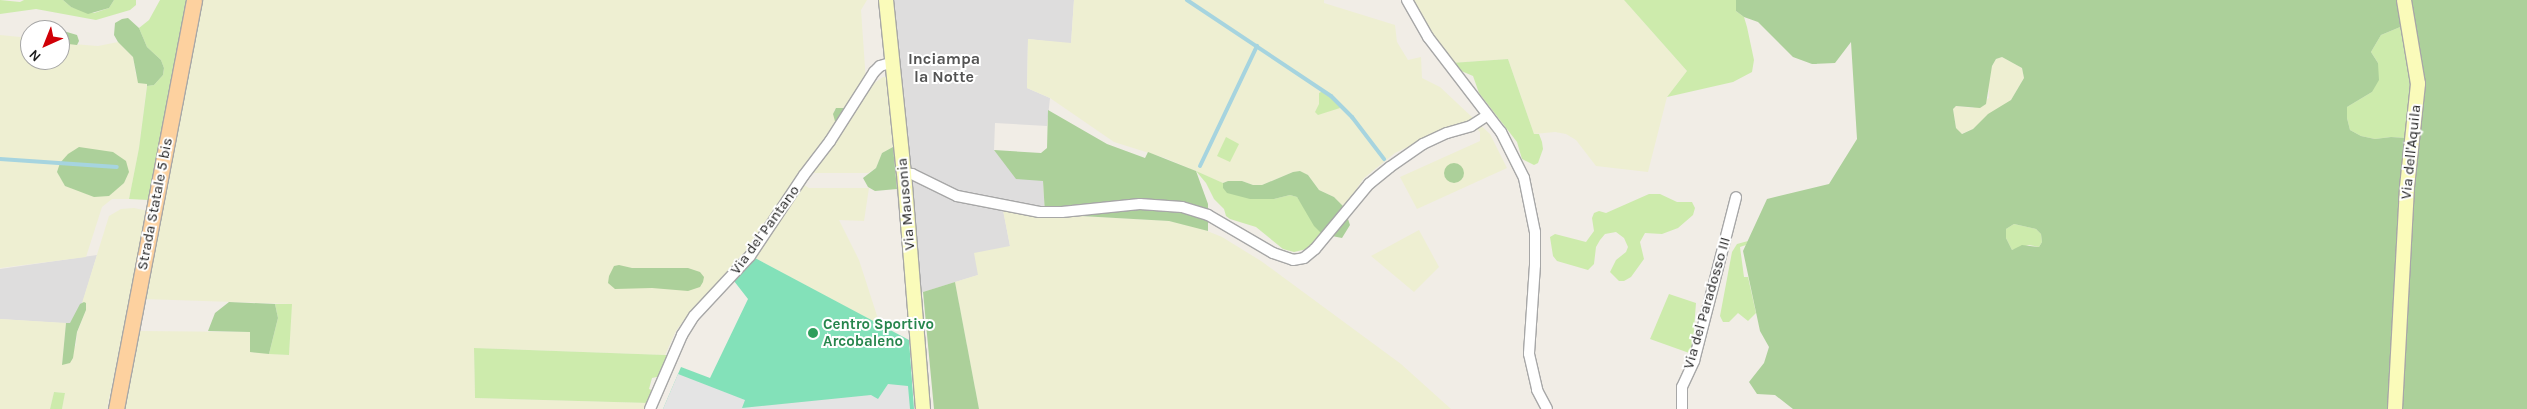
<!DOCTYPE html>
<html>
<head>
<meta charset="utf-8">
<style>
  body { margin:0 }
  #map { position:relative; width:2527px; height:409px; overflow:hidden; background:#f1ede6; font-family:Karla,sans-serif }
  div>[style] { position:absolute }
  .residential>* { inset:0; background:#dedddd }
  .farmland>* { inset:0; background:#eeefd2 }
  .grass>* { inset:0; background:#cdebac }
  .forest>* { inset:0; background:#acd09a }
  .round { border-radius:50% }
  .pitch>* { inset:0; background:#83e1b9 }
  .parking>* { inset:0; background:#e4e4e4 }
  .stream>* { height:4px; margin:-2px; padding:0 2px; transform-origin:2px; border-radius:2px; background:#a6d4df }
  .roads { filter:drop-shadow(1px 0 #a7a7a7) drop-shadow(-1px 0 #a7a7a7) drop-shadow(0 1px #a7a7a7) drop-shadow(0 -1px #a7a7a7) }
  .minor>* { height:10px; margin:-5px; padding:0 5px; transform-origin:5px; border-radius:5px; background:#fff }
  .secondary>* { height:14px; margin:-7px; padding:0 7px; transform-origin:7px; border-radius:7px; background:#fafbba }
  .primary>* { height:15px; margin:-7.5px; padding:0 7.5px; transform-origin:7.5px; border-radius:7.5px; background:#fdd19f }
  .dots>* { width:14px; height:14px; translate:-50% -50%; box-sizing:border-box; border:2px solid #fff; border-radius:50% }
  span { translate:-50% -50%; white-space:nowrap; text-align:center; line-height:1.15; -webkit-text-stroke:4px #fff; paint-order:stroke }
  .street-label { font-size:15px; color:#202020 }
  .leisure-label { font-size:15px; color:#27864d; font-weight:700 }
  .left { translate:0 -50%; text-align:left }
  .neighbourhood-label { font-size:16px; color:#535353; font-weight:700 }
  .north { position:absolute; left:20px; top:20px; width:50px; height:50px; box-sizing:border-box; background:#fff; border:1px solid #a6a6a6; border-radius:50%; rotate:224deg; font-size:14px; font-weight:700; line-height:20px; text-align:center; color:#202020 }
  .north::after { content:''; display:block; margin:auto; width:18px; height:22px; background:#d00007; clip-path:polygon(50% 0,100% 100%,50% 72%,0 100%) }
</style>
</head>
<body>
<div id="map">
  <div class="residential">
    <div style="clip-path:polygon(878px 0,1074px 0,1071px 44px,1028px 39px,1027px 88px,1050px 98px,1047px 126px,995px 123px,994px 150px,1043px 181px,1045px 214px,1003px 210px,1010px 246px,978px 275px,907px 297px)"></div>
    <div style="clip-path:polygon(97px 255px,76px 324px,0 319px,0 269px)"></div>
  </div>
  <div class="farmland">
    <div style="clip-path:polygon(202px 0,867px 0,861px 10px,866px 82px,848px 108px,834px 110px,836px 125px,746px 253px,692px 309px,676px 331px,665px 355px,474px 348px,475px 398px,649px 403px,646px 409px,123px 409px,138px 331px,251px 332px,250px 352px,289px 355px,291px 304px,143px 299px)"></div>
    <div style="clip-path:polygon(1074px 0,1324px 0,1324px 3px,1395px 25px,1397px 42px,1408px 60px,1421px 57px,1422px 78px,1440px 87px,1490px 134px,1507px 168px,1417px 209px,1400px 177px,1480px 141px,1480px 132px,1471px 123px,1420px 141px,1395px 153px,1364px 178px,1344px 207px,1334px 197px,1319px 190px,1308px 175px,1293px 172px,1262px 185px,1253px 185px,1242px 181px,1228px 181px,1223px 183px,1165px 158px,1114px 142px,1050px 98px,1027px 88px,1028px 39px,1071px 43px)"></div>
    <div style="clip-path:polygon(1410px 0,1624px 0,1687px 71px,1667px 97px,1648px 172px,1596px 166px,1576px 140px,1566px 134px,1555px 132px,1534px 134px,1508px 59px,1451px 63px)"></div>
    <div style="clip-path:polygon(0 35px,30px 38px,30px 60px,60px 60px,60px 43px,98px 46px,118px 42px,133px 57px,136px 75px,147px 84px,139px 148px,129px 199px,112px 199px,102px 207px,86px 257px,0 268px)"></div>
    <div style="clip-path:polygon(2002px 57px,2022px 68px,2024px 78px,2011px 100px,1973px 129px,1961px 134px,1956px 128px,1953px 109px,1956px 106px,1973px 108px,1989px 98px,1988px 81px,1992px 66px,1996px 59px)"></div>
    <div style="clip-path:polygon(883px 77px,887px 77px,893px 147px,882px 153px,876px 168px,868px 173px,812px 173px,873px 84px)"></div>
    <div style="clip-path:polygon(804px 185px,809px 188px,869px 188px,864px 221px,839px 220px,859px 260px,880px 325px,755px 258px)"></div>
    <div style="clip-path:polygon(134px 208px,148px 211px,107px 409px,62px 409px,65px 393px,54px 392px,50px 409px,0 409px,0 319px,66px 323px,62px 364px,76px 345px,77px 333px,86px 310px,84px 302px,82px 303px,109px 216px,121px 209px)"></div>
    <div style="clip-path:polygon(1003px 210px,1045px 214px,1169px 221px,1195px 226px,1222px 237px,1261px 261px,1401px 364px,1451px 409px,979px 409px,955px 282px,978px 275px,974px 253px,1010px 246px)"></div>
    <div style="clip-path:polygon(1419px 230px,1439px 267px,1414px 292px,1371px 256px)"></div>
  </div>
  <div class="grass">
    <div style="clip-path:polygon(0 0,20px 2px,24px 0,63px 0,71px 7px,94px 13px,109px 8px,114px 0,136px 0,136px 5px,130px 10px,96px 20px,36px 9px,0 14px)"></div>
    <div style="clip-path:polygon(160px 0,187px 0,149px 200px,129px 199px,139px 148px,147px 86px,154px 85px,163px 75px,164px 68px,161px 60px,147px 47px,139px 28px,149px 20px)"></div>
    <div style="clip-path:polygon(1624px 0,1736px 0,1736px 11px,1744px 17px,1747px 27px,1754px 60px,1752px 72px,1733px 82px,1667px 97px,1687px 71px)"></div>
    <div style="clip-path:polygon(2405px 25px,2413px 84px,2407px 138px,2391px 137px,2375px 139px,2361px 136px,2350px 130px,2347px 118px,2347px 107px,2372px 92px,2378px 63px,2371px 52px,2381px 35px)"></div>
    <div style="clip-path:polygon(1508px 59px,1534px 134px,1539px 134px,1542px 142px,1543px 149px,1538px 163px,1534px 165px,1522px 159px,1517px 142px,1479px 93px,1473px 76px,1459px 70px,1451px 63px)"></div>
    <div style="clip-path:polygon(1323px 91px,1338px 102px,1340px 108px,1318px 115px,1315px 112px,1319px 104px,1319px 93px)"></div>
    <div style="clip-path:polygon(1226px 137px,1239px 144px,1230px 162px,1217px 156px)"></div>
    <div style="clip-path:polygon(1196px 171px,1223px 183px,1223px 188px,1274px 199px,1290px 195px,1297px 197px,1322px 234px,1311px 248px,1294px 252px,1283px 249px,1256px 227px,1230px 219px,1226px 216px,1224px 209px,1214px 199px,1206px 183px)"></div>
    <div style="clip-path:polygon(1649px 194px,1660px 194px,1677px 202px,1692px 202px,1695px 208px,1693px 215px,1678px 228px,1662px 234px,1645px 233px,1640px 242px,1644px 259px,1631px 277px,1624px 281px,1619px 281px,1610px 272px,1616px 260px,1626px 252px,1628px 247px,1624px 238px,1616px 232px,1605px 234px,1600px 240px,1596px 247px,1594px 264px,1588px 270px,1557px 261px,1553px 256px,1550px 237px,1555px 234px,1586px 242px,1594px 231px,1592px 218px,1594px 213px,1599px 211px,1606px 213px)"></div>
    <div style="clip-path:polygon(2014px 224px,2036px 229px,2041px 234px,2042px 242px,2039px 247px,2029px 245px,2012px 250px,2006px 238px,2006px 229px)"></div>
    <div style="clip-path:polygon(1748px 241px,1746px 245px,1740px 247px,1744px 277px,1748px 277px,1756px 313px,1748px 321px,1738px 313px,1729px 322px,1723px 322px,1720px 316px,1732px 252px,1737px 244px)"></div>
    <div style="clip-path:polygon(1669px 294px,1696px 303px,1692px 354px,1650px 339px)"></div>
    <div style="clip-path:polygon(275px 304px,292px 304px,289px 355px,269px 354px,278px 318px)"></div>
    <div style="clip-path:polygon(474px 348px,665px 355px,670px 355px,661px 376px,652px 378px,649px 389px,654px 391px,649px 403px,475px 398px)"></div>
    <div style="clip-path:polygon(54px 392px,65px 393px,62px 409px,50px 409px)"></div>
  </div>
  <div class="forest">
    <div style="clip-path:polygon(63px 0,114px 0,109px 8px,88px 14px,71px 7px)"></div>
    <div style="clip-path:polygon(evenodd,1736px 0,2400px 0,2405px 25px,2381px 35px,2371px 52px,2378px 63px,2379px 80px,2372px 92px,2347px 107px,2347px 118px,2350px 130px,2361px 136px,2375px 139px,2391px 137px,2407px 138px,2391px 409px,1793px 409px,1775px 395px,1757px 394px,1749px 382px,1764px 363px,1769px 347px,1760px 331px,1743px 251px,1767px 199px,1829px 184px,1857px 139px,1851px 42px,1835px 63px,1812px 64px,1793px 57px,1758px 22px,1744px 17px,1736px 11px,1736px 0,2002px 57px,2022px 68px,2024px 78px,2011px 100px,1988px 114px,1973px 129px,1962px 134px,1956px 128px,1953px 109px,1956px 106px,1980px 108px,1986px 104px,1992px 66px,1996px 59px,2002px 57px,1736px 0,2014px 224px,2036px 229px,2041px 234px,2042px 242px,2039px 247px,2022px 245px,2012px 250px,2006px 238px,2006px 229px,2014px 224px)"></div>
    <div style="clip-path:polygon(2409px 0,2527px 0,2527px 409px,2400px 409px,2411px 187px,2422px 84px)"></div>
    <div style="clip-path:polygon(128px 18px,139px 28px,147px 47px,161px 60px,164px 68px,163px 75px,154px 85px,147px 86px,147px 84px,138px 83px,133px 57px,118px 42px,114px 35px,115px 23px,122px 19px)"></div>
    <div style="clip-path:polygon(60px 30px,77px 35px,79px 41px,77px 45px,60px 43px)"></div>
    <div style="clip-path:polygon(836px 108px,848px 108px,836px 125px,833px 114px)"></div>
    <div style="clip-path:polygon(1048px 110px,1107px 144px,1145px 158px,1148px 152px,1196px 171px,1208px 204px,1208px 231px,1169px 221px,1045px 214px,1043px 181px,1016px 179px,994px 150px,1041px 153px,1047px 148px)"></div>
    <div style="clip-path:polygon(79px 147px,113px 152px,126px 161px,129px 172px,124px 183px,109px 196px,94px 197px,65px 186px,57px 172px,60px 163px,68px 154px)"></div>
    <div style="clip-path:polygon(893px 147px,897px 189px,875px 191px,868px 187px,863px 178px,876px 168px,882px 153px)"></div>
    <div class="round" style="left:1444px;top:163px;width:20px;height:20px"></div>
    <div style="clip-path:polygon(1300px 171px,1308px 175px,1319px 190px,1334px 197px,1344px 207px,1350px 225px,1342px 238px,1322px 234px,1314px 226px,1297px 197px,1290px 195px,1274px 199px,1250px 199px,1227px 193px,1223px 188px,1223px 183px,1228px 181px,1242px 181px,1253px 185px,1262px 185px,1293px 172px)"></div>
    <div style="clip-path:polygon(619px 265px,632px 268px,688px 268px,700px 272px,704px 277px,703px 282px,700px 287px,688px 291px,652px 288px,615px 289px,608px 283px,609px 276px,614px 266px)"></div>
    <div style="clip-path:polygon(955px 282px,979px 409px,934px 409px,923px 292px)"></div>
    <div style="clip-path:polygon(84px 302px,86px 303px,86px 310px,77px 332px,73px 358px,70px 363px,62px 365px,66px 323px,70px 323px,80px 304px)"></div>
    <div style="clip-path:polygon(229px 302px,275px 304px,278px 318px,269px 354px,250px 352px,250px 332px,208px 331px,215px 313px)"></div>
  </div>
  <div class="pitch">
    <div style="clip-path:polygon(755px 258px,909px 340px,914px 409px,663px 409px,681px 367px,710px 378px,748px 299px,734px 281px)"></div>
  </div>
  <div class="parking">
    <div style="clip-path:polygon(678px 374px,745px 400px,742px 408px,871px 395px,878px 399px,888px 384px,908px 386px,910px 409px,663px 409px)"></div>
  </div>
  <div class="stream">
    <div style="left:1187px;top:0;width:173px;rotate:33.7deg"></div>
    <div style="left:1331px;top:96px;width:30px;rotate:45deg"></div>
    <div style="left:1352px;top:117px;width:53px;rotate:52.7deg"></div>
    <div style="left:0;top:159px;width:117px;rotate:3.9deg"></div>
    <div style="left:1200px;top:166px;width:133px;rotate:-64.6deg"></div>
  </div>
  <div class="roads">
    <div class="minor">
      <div style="left:1407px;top:0;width:43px;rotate:60.4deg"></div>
      <div style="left:1428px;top:37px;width:120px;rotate:52.5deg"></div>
      <div style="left:1501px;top:132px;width:51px;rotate:63.4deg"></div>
      <div style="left:1524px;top:178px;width:55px;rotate:78.5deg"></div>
      <div style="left:1535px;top:232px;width:33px;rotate:90deg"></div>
      <div style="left:1535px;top:265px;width:89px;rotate:93.9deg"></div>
      <div style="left:1529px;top:354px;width:37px;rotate:77deg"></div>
      <div style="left:1537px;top:390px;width:21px;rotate:62deg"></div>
      <div style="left:904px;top:173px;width:8px;rotate:7deg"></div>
      <div style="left:912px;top:174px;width:50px;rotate:26.1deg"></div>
      <div style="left:957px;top:196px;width:84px;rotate:11deg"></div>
      <div style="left:1039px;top:212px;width:23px"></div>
      <div style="left:1062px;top:212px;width:78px;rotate:-5.9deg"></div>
      <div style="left:1140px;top:204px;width:42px;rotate:4.1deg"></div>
      <div style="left:1182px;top:207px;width:27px;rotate:17deg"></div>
      <div style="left:1208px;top:215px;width:75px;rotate:30.3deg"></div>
      <div style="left:1273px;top:253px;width:21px;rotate:19deg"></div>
      <div style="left:1293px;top:260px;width:11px;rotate:-10deg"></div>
      <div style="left:1304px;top:258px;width:14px;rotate:-39deg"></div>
      <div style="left:1315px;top:249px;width:85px;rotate:-50.3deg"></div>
      <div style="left:1369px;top:184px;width:27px;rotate:-39deg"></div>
      <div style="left:1390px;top:167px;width:40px;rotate:-34.9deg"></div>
      <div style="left:1423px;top:144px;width:26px;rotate:-25deg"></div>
      <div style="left:1447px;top:133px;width:25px;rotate:-16deg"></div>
      <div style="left:1471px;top:126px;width:20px;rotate:-33deg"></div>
      <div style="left:650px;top:409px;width:81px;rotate:-66.6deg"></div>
      <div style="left:682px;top:335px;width:22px;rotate:-58deg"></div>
      <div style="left:694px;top:316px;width:82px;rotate:-47deg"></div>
      <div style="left:750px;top:256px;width:97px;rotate:-56.3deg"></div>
      <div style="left:804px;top:175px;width:43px;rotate:-52.6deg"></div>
      <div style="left:830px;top:141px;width:82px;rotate:-57.5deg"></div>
      <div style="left:874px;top:72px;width:8px;rotate:-45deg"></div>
      <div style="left:880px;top:66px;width:14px;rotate:-17deg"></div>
      <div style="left:1682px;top:409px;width:22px;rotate:-90deg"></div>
      <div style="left:1682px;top:387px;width:29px;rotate:-65deg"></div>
      <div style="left:1694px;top:361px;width:169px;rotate:-75.6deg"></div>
    </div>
    <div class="secondary">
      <div style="left:886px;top:0;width:174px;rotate:84.1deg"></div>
      <div style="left:904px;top:173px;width:237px;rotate:85.4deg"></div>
      <div style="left:2395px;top:409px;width:222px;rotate:-86.9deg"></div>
      <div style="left:2407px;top:187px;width:104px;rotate:-83.9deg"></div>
      <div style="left:2418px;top:84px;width:85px;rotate:-99.5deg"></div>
    </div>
    <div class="primary">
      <div style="left:116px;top:409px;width:416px;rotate:-79.2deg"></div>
    </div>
  </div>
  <div class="dots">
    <div style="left:813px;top:333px;background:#2e9e5b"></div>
  </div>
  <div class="street-label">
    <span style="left:2411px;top:152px;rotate:-84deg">Via dell'Aquila</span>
    <span style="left:155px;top:204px;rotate:-79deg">Strada Statale 5 bis</span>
    <span style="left:906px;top:204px;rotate:-95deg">Via Mausonia</span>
    <span style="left:765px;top:230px;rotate:-54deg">Via del Pantano</span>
    <span style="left:1707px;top:303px;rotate:-74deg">Via del Paradosso III</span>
  </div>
  <div class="leisure-label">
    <span class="left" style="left:823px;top:333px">Centro Sportivo<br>Arcobaleno</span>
  </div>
  <div class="neighbourhood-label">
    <span style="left:944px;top:68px">Inciampa<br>la Notte</span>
  </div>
  <div class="north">N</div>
</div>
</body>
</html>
